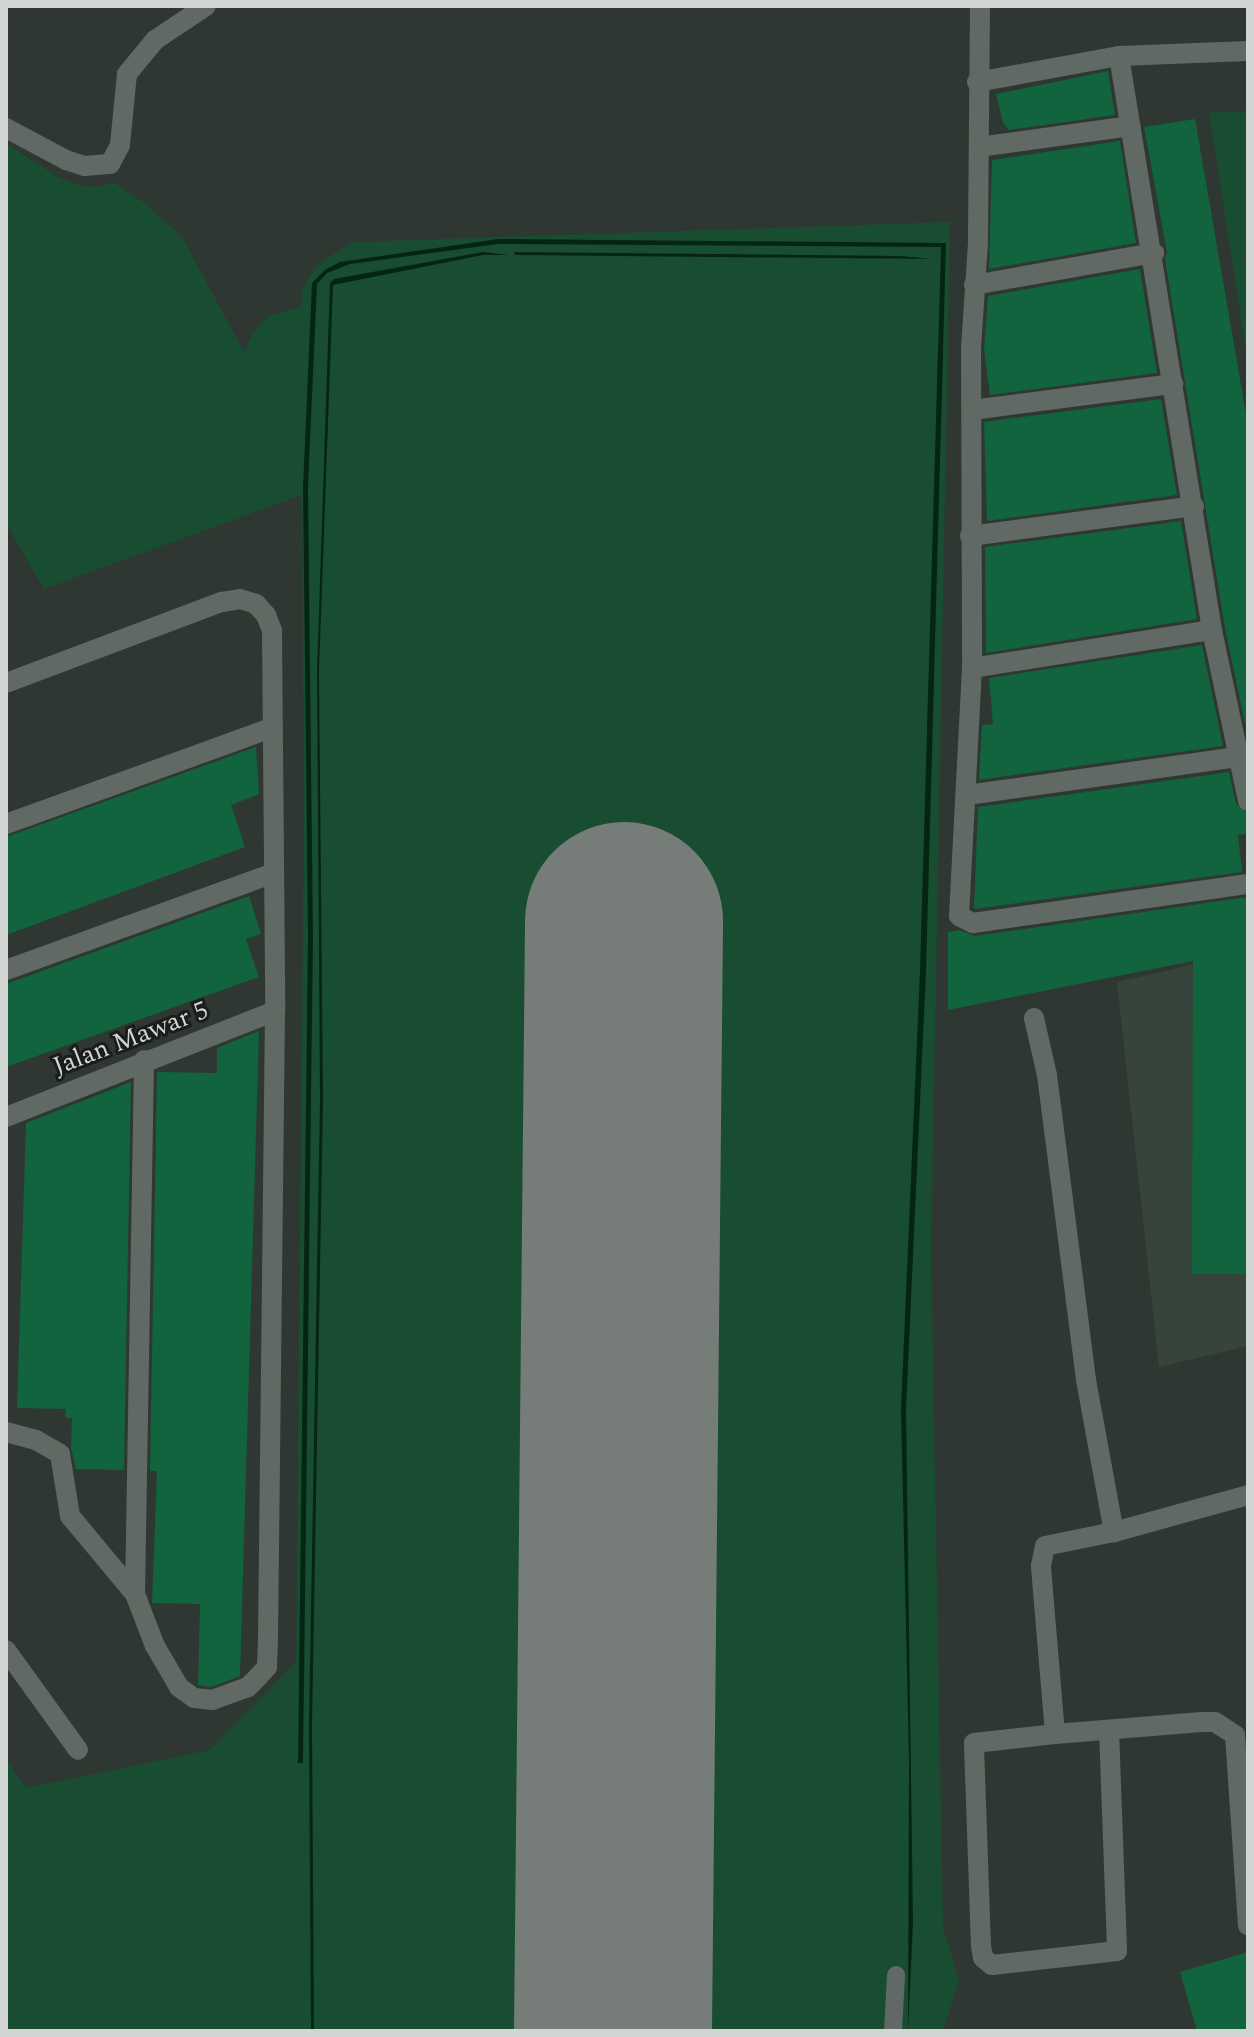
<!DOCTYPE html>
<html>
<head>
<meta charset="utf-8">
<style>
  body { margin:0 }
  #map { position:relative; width:1254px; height:2037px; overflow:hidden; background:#2f3732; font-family:Spectral,serif }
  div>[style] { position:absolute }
  .built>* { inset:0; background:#37443c }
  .green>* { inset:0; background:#184d31 }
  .water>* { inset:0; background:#052514 }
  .runway>* { height:198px; margin:-99px; padding:0 99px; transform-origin:99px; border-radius:99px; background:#767c78 }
  .building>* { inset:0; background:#11643d }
  .service>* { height:18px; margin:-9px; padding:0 9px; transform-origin:9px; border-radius:9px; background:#606963 }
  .minor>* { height:20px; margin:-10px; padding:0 10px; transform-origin:10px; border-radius:10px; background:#606963 }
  span { translate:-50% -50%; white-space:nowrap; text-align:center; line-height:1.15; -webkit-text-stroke:6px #1a1d1b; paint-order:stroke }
  .street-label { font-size:26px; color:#d1d6d3 }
  .frame { position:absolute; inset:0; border:8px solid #d1d6d3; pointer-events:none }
</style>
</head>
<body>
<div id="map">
  <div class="built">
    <div style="clip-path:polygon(1248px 952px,1248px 1346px,1159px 1367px,1117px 982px)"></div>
  </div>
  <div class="green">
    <div style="clip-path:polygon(1248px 111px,1248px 364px,1209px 112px)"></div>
    <div style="clip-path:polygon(6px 143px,56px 176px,81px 186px,99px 187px,113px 182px,146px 204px,182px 237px,244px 352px,253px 333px,267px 317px,302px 306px,302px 291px,315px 267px,352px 242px,950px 222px,931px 1251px,943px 1926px,959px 1980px,943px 2031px,679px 2031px,690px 923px,558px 919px,546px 2031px,6px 2031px,6px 1759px,26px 1788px,210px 1750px,296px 1662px,304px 807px,302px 495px,44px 589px,6px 524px)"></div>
  </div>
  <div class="water">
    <div style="clip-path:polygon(498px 239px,946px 243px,926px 971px,906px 1409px,913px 1923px,908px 2031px,909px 1758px,901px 1409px,920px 971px,941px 247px,498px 244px,350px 264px,327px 273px,317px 284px,308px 487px,313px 936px,303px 1763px,298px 1763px,308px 936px,303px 487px,312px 283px,325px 270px,340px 262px)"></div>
    <div style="clip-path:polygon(483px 252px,509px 255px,483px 255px,333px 285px,319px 670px,323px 1100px,312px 1725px,314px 2031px,311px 2031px,309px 1725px,320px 1100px,317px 670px,330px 283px,334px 279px)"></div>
    <div style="clip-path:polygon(514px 252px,900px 256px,932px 259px,515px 255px)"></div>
  </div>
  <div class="runway">
    <div style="left:613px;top:2031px;width:1110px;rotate:-89.43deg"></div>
  </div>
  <div class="building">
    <div style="clip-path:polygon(1108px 71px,1115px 115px,1009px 130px,1003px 123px,996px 94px)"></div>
    <div style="clip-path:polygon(1195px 119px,1248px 425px,1248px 738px,1225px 628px,1165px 259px,1167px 252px,1144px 127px)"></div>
    <div style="clip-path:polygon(1120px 141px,1136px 243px,989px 269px,992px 160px)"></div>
    <div style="clip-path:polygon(1140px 269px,1157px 373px,990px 395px,984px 350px,988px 296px)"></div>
    <div style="clip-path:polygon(1161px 399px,1177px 495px,987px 521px,984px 422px)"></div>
    <div style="clip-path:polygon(1181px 521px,1197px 619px,986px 653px,985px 547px)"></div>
    <div style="clip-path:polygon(1202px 645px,1223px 746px,979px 780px,982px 725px,993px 724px,989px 678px)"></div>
    <div style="clip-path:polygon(256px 747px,259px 794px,231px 805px,245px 847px,6px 935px,6px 837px)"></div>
    <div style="clip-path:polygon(1229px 772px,1236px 804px,1248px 814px,1248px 834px,1238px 835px,1242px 872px,974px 909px,978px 807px)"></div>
    <div style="clip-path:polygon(249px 896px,261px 934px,246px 939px,259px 977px,6px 1067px,6px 984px)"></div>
    <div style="clip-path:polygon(1248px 897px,1248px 1274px,1192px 1274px,1193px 961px,948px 1010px,948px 932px,959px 930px,975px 936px)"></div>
    <div style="clip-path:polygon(259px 1031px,240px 1676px,211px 1687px,198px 1685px,200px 1604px,152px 1603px,157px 1471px,150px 1471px,157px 1072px,217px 1073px,217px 1048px)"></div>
    <div style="clip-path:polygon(131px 1082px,124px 1470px,76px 1469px,71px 1448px,72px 1418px,65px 1418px,66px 1409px,17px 1408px,26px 1123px)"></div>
    <div style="clip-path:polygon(1248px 1952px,1248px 2031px,1197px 2031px,1180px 1972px)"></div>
  </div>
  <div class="service">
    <div style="left:893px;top:2031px;width:56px;rotate:-86.9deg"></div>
  </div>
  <div class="minor">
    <div style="left:980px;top:6px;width:237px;rotate:90.5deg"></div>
    <div style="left:978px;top:243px;width:105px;rotate:93.8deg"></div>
    <div style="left:971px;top:348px;width:320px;rotate:89.8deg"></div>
    <div style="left:972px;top:668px;width:248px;rotate:93deg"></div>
    <div style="left:959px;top:916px;width:16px;rotate:27deg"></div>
    <div style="left:973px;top:923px;width:278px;rotate:-8.1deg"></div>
    <div style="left:1119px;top:56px;width:581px;rotate:80.8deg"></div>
    <div style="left:1212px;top:630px;width:175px;rotate:78.1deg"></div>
    <div style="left:977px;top:82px;width:144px;rotate:-10.4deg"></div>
    <div style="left:1119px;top:56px;width:129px;rotate:-2.2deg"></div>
    <div style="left:6px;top:128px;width:68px;rotate:28.1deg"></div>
    <div style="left:66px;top:160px;width:20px;rotate:18deg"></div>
    <div style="left:85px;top:166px;width:25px;rotate:-5deg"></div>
    <div style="left:110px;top:164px;width:21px;rotate:-62deg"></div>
    <div style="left:120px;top:145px;width:71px;rotate:-84.4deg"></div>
    <div style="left:127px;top:74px;width:44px;rotate:-50.5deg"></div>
    <div style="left:155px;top:40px;width:61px;rotate:-33.7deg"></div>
    <div style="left:979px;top:147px;width:153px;rotate:-7.9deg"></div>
    <div style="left:974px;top:285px;width:183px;rotate:-10.1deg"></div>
    <div style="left:972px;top:410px;width:203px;rotate:-7.4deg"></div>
    <div style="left:970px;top:536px;width:226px;rotate:-7.6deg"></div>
    <div style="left:972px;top:668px;width:243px;rotate:-9deg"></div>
    <div style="left:6px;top:683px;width:231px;rotate:-20.6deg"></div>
    <div style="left:222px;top:602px;width:18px;rotate:-9deg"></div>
    <div style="left:240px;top:599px;width:17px;rotate:17deg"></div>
    <div style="left:256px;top:604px;width:15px;rotate:48deg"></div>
    <div style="left:266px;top:615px;width:17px;rotate:69deg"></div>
    <div style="left:272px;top:631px;width:380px;rotate:89.5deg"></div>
    <div style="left:275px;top:1011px;width:627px;rotate:90.64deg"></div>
    <div style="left:268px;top:1638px;width:29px;rotate:92deg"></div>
    <div style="left:267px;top:1667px;width:12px;rotate:132deg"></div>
    <div style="left:259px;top:1676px;width:16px;rotate:135deg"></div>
    <div style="left:248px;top:1687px;width:37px;rotate:160deg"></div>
    <div style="left:213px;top:1700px;width:19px;rotate:-174deg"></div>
    <div style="left:194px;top:1698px;width:19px;rotate:-144deg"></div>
    <div style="left:179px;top:1687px;width:48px;rotate:-120.3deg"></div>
    <div style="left:155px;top:1646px;width:56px;rotate:-111deg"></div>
    <div style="left:135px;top:1594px;width:534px;rotate:-89.03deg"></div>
    <div style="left:967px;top:795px;width:275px;rotate:-8deg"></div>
    <div style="left:6px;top:824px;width:282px;rotate:-19.9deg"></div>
    <div style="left:6px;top:970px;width:285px;rotate:-19.9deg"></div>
    <div style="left:1034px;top:1018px;width:58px;rotate:77.2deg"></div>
    <div style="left:1047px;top:1075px;width:307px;rotate:82.7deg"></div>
    <div style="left:1086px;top:1380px;width:155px;rotate:79.6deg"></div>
    <div style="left:6px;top:1117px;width:289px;rotate:-21.5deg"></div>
    <div style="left:6px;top:1432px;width:31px;rotate:15deg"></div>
    <div style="left:36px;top:1440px;width:28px;rotate:30deg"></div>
    <div style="left:60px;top:1454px;width:63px;rotate:80.8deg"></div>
    <div style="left:70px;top:1516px;width:102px;rotate:50.2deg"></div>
    <div style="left:6px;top:1650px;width:123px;rotate:54.2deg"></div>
    <div style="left:1109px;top:1730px;width:221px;rotate:87.9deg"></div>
    <div style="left:1117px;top:1951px;width:126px;rotate:173.6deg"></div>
    <div style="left:992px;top:1965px;width:11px;rotate:-142deg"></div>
    <div style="left:983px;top:1958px;width:12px;rotate:-99deg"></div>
    <div style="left:981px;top:1946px;width:203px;rotate:-92deg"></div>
    <div style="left:974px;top:1743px;width:81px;rotate:-6.3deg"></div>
    <div style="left:1055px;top:1734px;width:169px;rotate:-94.8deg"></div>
    <div style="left:1041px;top:1566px;width:20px;rotate:-79deg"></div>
    <div style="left:1045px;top:1546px;width:70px;rotate:-11.5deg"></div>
    <div style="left:1114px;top:1532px;width:139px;rotate:-15.4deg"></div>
    <div style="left:1055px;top:1734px;width:147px;rotate:-4.7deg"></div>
    <div style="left:1202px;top:1722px;width:13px"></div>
    <div style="left:1215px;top:1722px;width:24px;rotate:33deg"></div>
    <div style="left:1235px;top:1735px;width:191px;rotate:86.1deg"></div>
  </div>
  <div class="street-label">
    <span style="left:131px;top:1039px;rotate:-21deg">Jalan Mawar 5</span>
  </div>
  <div class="frame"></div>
</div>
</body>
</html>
